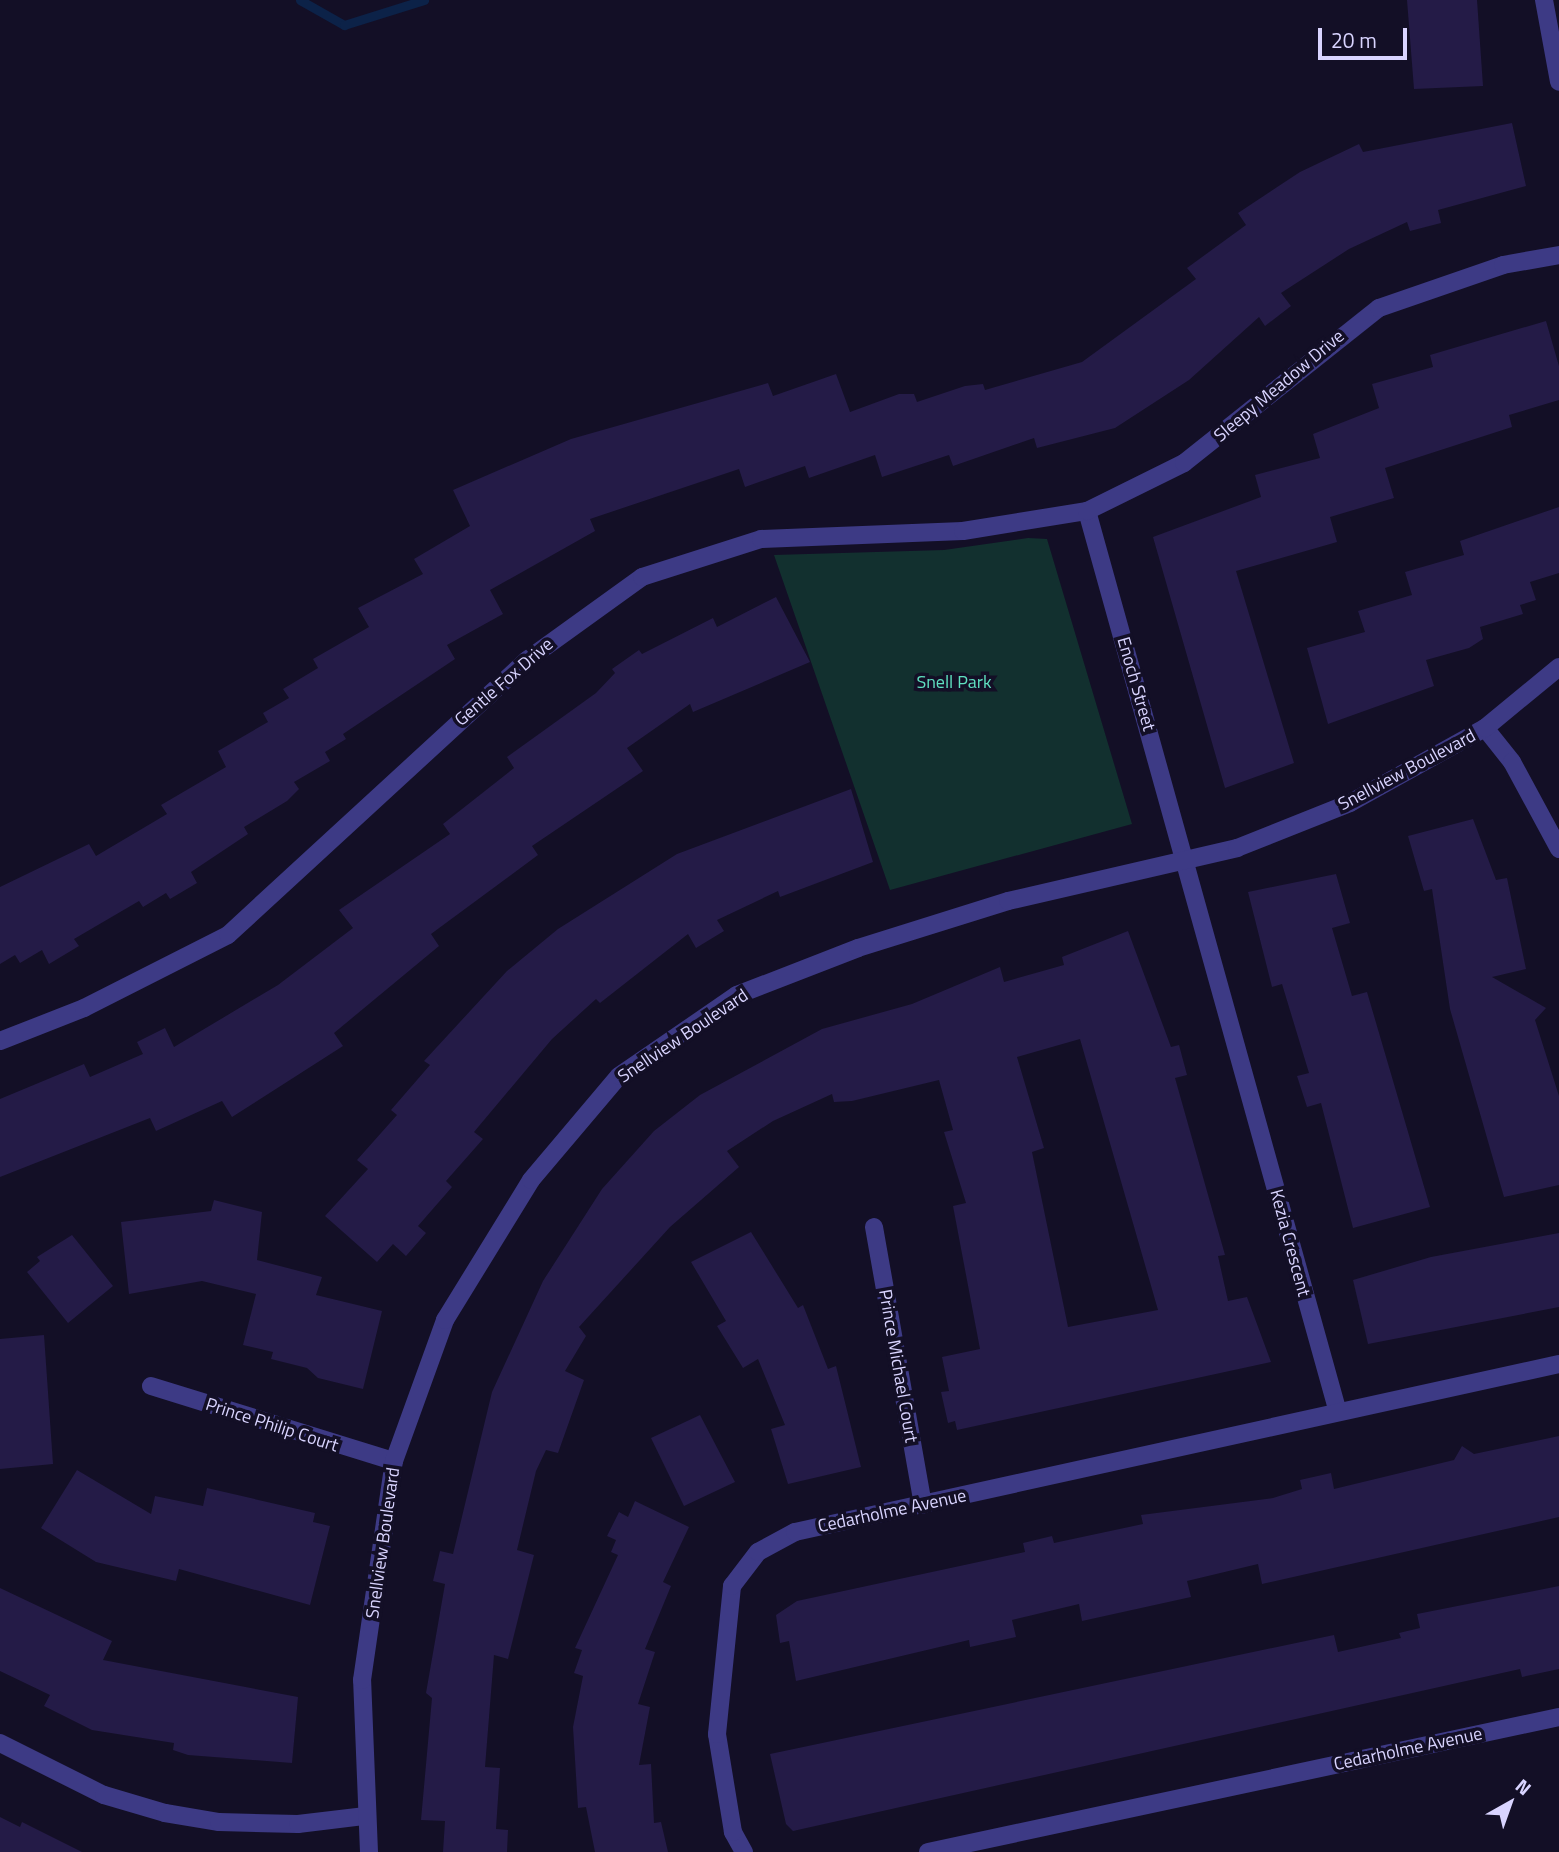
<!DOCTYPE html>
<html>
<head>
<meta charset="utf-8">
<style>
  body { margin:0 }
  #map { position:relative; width:1559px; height:1852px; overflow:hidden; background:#130f26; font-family:"Titillium Web",sans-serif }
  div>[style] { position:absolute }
  .green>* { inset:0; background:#12302f }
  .stream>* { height:9px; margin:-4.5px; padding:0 4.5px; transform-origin:4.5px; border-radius:4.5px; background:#0c2248 }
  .building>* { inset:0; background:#241b47 }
  .minor>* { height:18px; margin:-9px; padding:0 9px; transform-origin:9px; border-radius:9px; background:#3d3a85 }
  span { translate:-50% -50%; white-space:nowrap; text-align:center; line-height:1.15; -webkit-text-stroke:7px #130f26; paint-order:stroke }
  .street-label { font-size:18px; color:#d9d4ff }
  .park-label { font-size:18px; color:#5fe0c0 }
  .north { position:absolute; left:1475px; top:1768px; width:70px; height:70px; -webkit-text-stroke:5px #130f26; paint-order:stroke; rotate:40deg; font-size:19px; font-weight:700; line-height:28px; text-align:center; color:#d9d4ff }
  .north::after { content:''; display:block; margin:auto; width:24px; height:32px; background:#d9d4ff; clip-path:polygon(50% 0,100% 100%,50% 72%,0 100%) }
  .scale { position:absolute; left:1318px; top:28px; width:89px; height:32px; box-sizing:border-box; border:4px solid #d9d4ff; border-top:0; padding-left:9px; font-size:21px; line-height:24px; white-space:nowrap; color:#d9d4ff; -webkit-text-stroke:5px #130f26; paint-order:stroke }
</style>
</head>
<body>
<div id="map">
  <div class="green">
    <div style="clip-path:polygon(1028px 538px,1047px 539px,1132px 824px,890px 890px,774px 555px,944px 550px)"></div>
  </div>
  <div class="stream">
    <div style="left:300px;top:0;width:51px;rotate:29.6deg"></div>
    <div style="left:344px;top:25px;width:84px;rotate:-17.4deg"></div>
  </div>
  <div class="building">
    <div style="clip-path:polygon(1407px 0,1477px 0,1483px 86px,1414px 89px)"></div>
    <div style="clip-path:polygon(1512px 123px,1526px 186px,1438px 210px,1441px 223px,1410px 231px,1407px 222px,1349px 249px,1281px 293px,1291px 306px,1265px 326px,1259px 317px,1189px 380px,1115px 428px,1037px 448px,1034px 438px,953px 466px,949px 455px,882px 477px,875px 455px,809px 478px,805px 466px,745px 487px,739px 469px,590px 519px,595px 531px,490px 590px,503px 614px,447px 645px,455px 659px,343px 734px,346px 739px,325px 752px,330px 761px,294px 782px,299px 789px,287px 801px,244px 827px,248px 834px,191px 872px,197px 883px,170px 899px,166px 893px,143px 907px,139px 901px,74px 939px,79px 946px,49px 964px,42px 950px,20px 963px,15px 955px,0 964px,0 887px,89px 844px,96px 856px,167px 814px,161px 805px,226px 767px,218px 751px,268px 722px,263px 713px,289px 698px,283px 689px,318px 668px,313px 659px,369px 627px,358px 608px,423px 574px,414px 559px,470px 526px,453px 490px,571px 439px,768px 383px,773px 396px,836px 374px,850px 412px,899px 394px,914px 394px,917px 402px,965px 386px,983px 384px,985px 390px,1082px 362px,1196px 279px,1187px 268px,1246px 225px,1238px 213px,1300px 172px,1359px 144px,1363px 152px)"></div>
    <div style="clip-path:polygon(1546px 321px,1559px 366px,1559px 400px,1509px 415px,1512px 427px,1385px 468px,1394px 498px,1330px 517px,1337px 542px,1236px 571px,1294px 763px,1225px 788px,1153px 537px,1261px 497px,1255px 475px,1320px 458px,1313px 434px,1379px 408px,1372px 384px,1433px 367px,1430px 355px)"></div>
    <div style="clip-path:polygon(1559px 507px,1559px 573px,1530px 582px,1536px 600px,1520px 605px,1523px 614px,1480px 627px,1483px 639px,1469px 648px,1426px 660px,1434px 686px,1328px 724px,1307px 648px,1365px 632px,1358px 611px,1412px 595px,1405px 572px,1464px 555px,1460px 541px)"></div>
    <div style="clip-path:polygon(776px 597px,810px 662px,693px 712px,690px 704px,627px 748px,643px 771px,532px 846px,538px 855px,431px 934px,439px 946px,334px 1033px,343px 1046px,232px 1117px,222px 1101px,156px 1131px,150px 1118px,0 1177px,0 1099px,84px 1064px,90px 1077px,143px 1054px,137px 1042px,165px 1028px,174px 1047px,278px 985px,353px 928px,339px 910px,450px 834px,443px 824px,514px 768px,507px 757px,596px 693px,615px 673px,612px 669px,639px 650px,642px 654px,713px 618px,717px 627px)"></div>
    <div style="clip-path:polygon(851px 789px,873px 862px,780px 897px,778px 891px,717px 920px,724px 931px,696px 948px,688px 934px,600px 1003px,596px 999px,552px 1039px,474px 1132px,483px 1139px,446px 1181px,452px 1187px,418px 1226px,426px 1233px,406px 1256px,393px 1244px,377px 1262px,325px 1216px,368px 1169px,357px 1160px,397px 1115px,391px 1110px,430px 1065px,424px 1061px,507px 971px,558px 929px,677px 854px)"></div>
    <div style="clip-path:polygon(1473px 819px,1496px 880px,1507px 878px,1526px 969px,1492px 977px,1546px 1008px,1535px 1020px,1559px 1096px,1559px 1185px,1504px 1197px,1450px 1009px,1432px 889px,1424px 891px,1408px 836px)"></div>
    <div style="clip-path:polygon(1336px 874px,1350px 923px,1332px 928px,1352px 996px,1367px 992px,1430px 1207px,1353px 1228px,1321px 1103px,1307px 1107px,1297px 1076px,1309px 1073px,1282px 984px,1272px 987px,1248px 892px)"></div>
    <div style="clip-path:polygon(evenodd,1128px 931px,1171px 1047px,1179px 1045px,1187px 1075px,1175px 1078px,1225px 1255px,1218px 1256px,1228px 1301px,1247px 1297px,1271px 1362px,957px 1430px,955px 1421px,948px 1423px,941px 1392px,949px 1391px,942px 1357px,980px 1349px,953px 1206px,966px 1203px,944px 1132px,953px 1130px,939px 1080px,852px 1101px,834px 1102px,832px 1094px,773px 1121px,727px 1151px,739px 1167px,670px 1227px,579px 1327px,586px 1336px,565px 1371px,584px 1380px,558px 1453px,546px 1450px,536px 1471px,517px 1550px,534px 1555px,508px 1659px,494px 1655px,485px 1767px,500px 1768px,496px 1829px,508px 1830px,507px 1852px,443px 1852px,445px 1821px,421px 1820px,432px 1698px,426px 1693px,445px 1584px,433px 1581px,440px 1551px,453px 1554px,492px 1392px,543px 1281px,602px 1189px,654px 1131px,700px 1095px,822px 1029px,912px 1004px,1000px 967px,1004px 982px,1064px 965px,1062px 957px,1128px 931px,1080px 1039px,1158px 1310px,1068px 1327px,1032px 1152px,1044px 1148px,1017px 1057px,1080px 1039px)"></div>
    <div style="clip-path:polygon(214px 1200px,262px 1212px,257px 1260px,322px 1277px,316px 1295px,382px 1311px,363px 1389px,318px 1378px,307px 1368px,271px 1359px,273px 1352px,243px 1345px,256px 1294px,202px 1281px,129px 1294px,121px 1222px,211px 1211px)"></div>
    <div style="clip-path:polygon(751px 1232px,798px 1308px,803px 1305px,828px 1369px,836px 1366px,861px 1467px,788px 1484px,771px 1429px,785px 1425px,758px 1359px,743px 1368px,717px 1326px,726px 1321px,691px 1262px)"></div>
    <div style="clip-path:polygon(1559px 1233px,1559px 1307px,1368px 1344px,1353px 1280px,1431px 1257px)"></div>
    <div style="clip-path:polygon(72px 1235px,113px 1286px,68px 1323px,27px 1272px,40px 1261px,37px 1257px)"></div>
    <div style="clip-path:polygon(44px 1335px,53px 1464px,0 1469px,0 1339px)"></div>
    <div style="clip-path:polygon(700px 1415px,735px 1482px,684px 1506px,651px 1438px)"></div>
    <div style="clip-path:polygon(1559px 1436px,1559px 1517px,1262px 1584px,1258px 1564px,1187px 1581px,1191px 1597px,1082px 1621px,1079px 1604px,1012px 1620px,1016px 1637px,970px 1647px,969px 1640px,796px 1681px,789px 1641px,780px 1643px,776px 1615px,797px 1601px,1025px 1552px,1023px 1543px,1052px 1536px,1054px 1543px,1143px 1524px,1141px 1515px,1273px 1498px,1302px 1489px,1300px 1480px,1331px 1473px,1334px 1489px,1454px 1460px,1462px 1446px,1474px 1454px)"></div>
    <div style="clip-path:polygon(77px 1470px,151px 1514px,155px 1496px,203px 1506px,207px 1488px,315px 1513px,313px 1522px,330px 1526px,310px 1605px,179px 1569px,176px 1581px,96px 1562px,41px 1528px)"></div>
    <div style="clip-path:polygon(635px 1501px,689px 1527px,663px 1582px,671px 1586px,645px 1649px,655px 1652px,638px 1704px,650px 1707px,639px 1765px,651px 1764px,654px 1823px,661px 1822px,668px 1852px,595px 1852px,586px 1807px,578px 1808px,573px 1727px,583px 1676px,574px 1673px,582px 1650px,575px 1648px,618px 1555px,611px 1552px,616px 1540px,607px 1536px,619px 1512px,628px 1517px)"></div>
    <div style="clip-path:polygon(1559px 1586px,1559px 1669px,1522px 1677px,1520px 1669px,793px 1831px,786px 1824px,770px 1754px,1334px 1635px,1338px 1652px,1401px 1638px,1399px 1633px,1420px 1628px,1417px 1614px)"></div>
    <div style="clip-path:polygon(0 1588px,112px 1641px,103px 1660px,298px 1697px,292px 1763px,188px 1755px,173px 1750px,174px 1743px,92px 1730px,44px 1706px,50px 1695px,0 1671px)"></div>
    <div style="clip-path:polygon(0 1817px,20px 1827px,22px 1822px,82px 1852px,0 1852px)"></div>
  </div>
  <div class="minor">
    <div style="left:1544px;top:0;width:83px;rotate:79.6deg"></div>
    <div style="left:1087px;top:511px;width:932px;rotate:74.44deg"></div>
    <div style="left:1485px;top:728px;width:43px;rotate:51.5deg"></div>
    <div style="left:1512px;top:762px;width:99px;rotate:61.6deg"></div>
    <div style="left:0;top:1041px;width:90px;rotate:-21.4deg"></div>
    <div style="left:84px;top:1008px;width:161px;rotate:-26.9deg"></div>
    <div style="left:228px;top:935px;width:406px;rotate:-42.6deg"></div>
    <div style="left:527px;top:660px;width:142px;rotate:-35.8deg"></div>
    <div style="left:642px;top:577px;width:125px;rotate:-17.7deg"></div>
    <div style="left:761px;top:539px;width:202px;rotate:-2.3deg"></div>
    <div style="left:963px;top:531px;width:126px;rotate:-9.2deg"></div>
    <div style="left:1087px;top:511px;width:108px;rotate:-26.3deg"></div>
    <div style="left:1184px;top:463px;width:249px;rotate:-38.5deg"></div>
    <div style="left:1379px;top:308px;width:131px;rotate:-19.1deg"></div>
    <div style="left:1503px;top:265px;width:57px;rotate:-10.1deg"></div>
    <div style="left:874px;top:1227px;width:282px;rotate:80deg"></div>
    <div style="left:151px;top:1386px;width:254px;rotate:17.2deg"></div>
    <div style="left:0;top:1743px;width:116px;rotate:26.6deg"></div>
    <div style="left:104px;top:1795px;width:64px;rotate:16.4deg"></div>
    <div style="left:165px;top:1813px;width:55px;rotate:9.5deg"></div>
    <div style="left:219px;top:1822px;width:79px;rotate:1.5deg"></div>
    <div style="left:298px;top:1824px;width:66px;rotate:-6.9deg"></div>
    <div style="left:369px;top:1852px;width:172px;rotate:-92.3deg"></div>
    <div style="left:362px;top:1680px;width:221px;rotate:-81.7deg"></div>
    <div style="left:394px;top:1461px;width:150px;rotate:-70.1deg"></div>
    <div style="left:445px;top:1320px;width:164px;rotate:-58.4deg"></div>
    <div style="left:531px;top:1180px;width:136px;rotate:-49.8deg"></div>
    <div style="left:619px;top:1076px;width:143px;rotate:-34.5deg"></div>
    <div style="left:737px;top:995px;width:130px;rotate:-21.2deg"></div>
    <div style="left:858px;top:948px;width:157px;rotate:-17.4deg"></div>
    <div style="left:1008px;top:901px;width:235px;rotate:-13deg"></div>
    <div style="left:1237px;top:848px;width:122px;rotate:-21.7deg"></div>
    <div style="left:1350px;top:803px;width:154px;rotate:-29.1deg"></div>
    <div style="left:1485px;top:728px;width:96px;rotate:-39.5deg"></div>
    <div style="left:744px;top:1852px;width:23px;rotate:-119deg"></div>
    <div style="left:733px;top:1832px;width:99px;rotate:-99.3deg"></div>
    <div style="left:717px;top:1734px;width:149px;rotate:-84.2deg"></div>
    <div style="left:732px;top:1586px;width:43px;rotate:-52.6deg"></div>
    <div style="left:758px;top:1552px;width:42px;rotate:-28.4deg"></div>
    <div style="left:795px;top:1532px;width:782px;rotate:-12.4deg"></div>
    <div style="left:928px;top:1852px;width:645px;rotate:-12.08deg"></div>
  </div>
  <div class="street-label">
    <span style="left:1279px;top:386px;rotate:-40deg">Sleepy Meadow Drive</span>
    <span style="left:504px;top:682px;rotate:-41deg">Gentle Fox Drive</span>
    <span style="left:1136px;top:684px;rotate:74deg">Enoch Street</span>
    <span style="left:1407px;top:770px;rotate:-28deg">Snellview Boulevard</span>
    <span style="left:683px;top:1036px;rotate:-34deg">Snellview Boulevard</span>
    <span style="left:1290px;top:1243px;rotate:75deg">Kezia Crescent</span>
    <span style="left:898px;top:1366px;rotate:80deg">Prince Michael Court</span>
    <span style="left:272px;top:1425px;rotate:18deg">Prince Philip Court</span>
    <span style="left:892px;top:1511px;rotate:-12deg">Cedarholme Avenue</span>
    <span style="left:383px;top:1543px;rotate:-82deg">Snellview Boulevard</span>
    <span style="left:1408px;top:1749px;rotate:-12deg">Cedarholme Avenue</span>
  </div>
  <div class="park-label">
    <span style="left:954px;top:682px">Snell Park</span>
  </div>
  <div class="north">N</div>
  <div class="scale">20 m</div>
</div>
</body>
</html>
